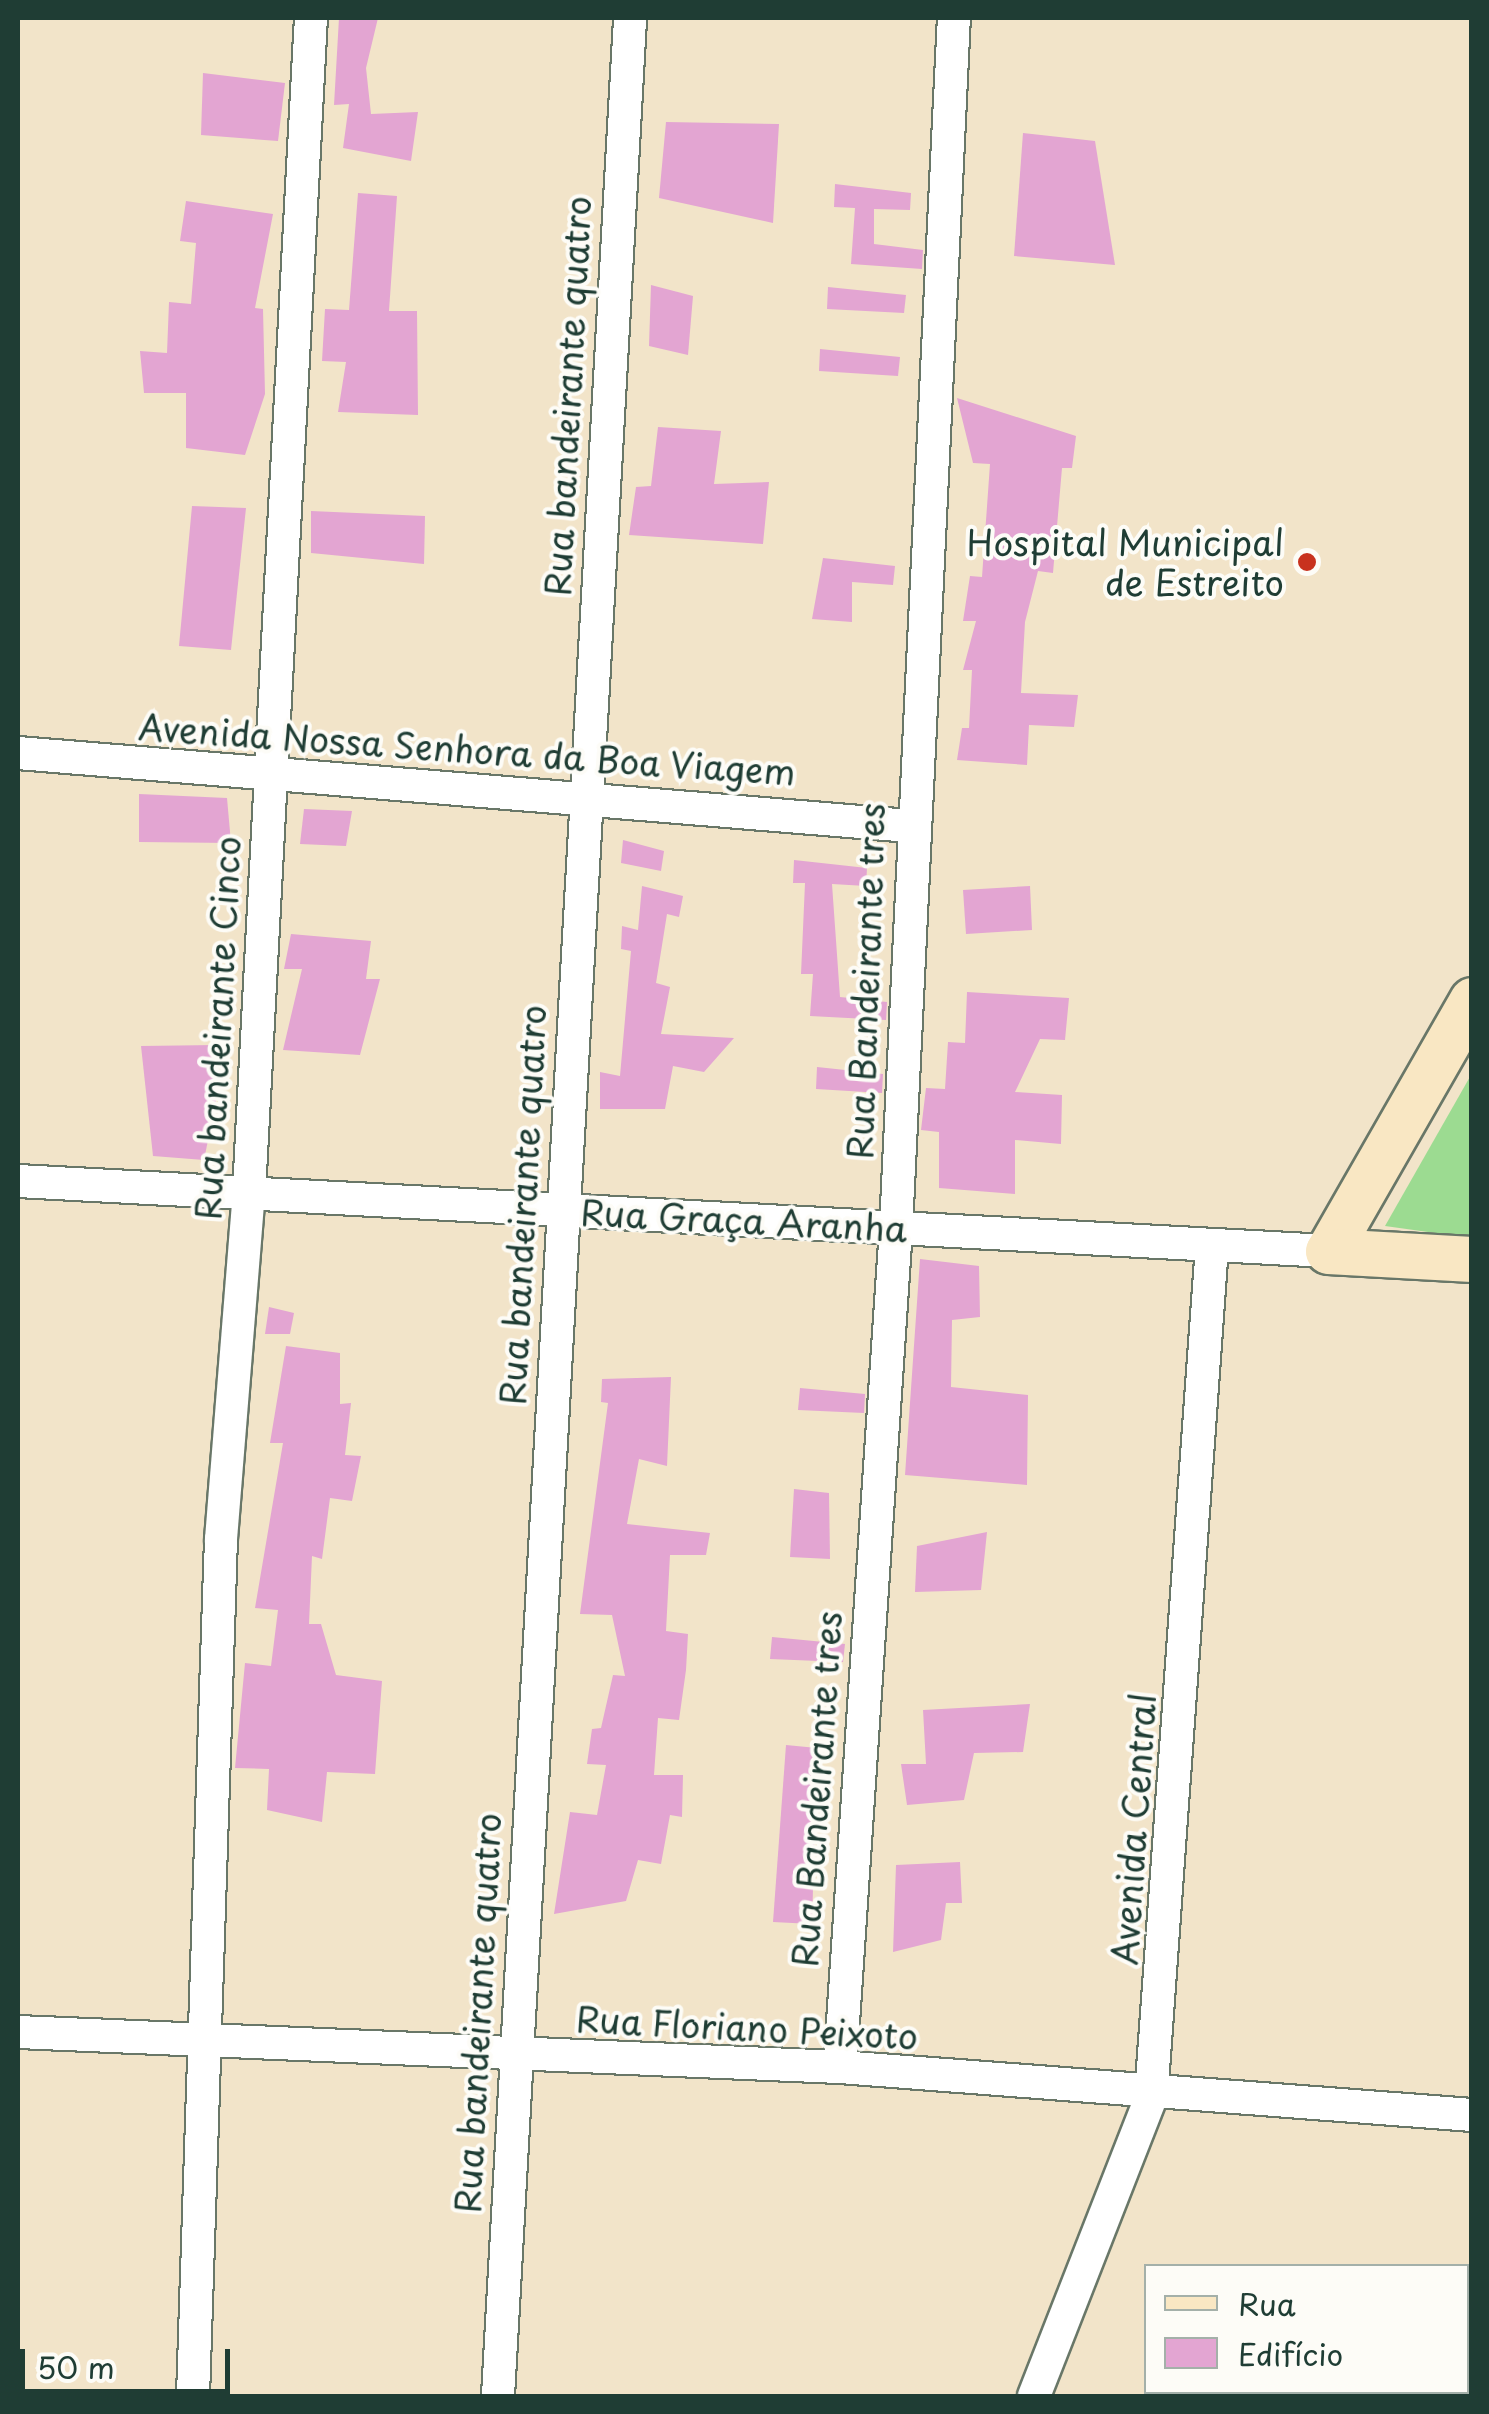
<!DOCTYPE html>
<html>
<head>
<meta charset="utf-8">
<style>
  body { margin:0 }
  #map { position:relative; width:1489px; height:2414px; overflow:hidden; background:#f2e4c9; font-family:"Playpen Sans",sans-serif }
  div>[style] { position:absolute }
  .green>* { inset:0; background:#9cdb91 }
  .building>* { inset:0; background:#e3a5d2 }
  .roads { filter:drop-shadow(2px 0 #697768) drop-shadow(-2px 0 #697768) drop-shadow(0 2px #697768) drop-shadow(0 -2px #697768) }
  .minor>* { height:32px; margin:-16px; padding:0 16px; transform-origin:16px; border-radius:16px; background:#fff }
  .secondary>* { height:45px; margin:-22.5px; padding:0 22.5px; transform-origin:22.5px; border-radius:22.5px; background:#f9e7c3 }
  .dots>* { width:28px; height:28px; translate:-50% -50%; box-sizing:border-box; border:5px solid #fdfcf7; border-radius:50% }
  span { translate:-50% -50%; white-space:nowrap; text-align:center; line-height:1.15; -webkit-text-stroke:8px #fdfcf7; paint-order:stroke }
  .street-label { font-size:35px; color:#1f3d34 }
  .poi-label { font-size:35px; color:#1f3d34 }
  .right { translate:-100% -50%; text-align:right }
  .frame { position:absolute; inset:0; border:20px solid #1f3d34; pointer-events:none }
  .legend { position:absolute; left:1144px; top:2264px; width:325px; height:130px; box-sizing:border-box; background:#fdfcf7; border:2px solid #a4b0a9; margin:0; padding:12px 18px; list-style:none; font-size:30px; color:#1f3d34 }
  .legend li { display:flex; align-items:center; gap:20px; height:50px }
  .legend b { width:50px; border:2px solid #a4b0a9 }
  .scale { position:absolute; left:20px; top:2349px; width:210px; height:45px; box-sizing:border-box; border:5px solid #1f3d34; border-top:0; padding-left:12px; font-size:30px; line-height:35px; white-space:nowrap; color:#1f3d34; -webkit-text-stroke:8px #fdfcf7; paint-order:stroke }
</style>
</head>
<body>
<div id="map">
  <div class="green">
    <div style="clip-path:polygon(1471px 1075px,1471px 1238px,1385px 1226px)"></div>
  </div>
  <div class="building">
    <div style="clip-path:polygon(339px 18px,378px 18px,366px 68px,371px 114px,418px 112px,411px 161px,343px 148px,349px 104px,334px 105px)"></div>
    <div style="clip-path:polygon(203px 73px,285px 83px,278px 141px,201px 135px)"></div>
    <div style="clip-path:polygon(666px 122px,779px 124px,773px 223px,659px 198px)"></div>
    <div style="clip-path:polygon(1023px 133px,1095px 141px,1115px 265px,1014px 256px)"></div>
    <div style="clip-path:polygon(835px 184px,911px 193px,910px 210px,874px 209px,874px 244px,923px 250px,922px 269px,851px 264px,855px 208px,834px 207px)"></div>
    <div style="clip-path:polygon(358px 193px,397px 196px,389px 311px,417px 311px,418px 415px,338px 412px,346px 362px,322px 361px,325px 309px,349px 310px)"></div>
    <div style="clip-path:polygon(186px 201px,273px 214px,255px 308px,263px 309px,265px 394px,245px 455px,186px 448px,186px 393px,144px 393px,140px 351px,167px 353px,169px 302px,191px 304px,196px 243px,180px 241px)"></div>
    <div style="clip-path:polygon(651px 285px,693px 296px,688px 355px,649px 346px)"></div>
    <div style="clip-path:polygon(828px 287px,906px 295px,904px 313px,827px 309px)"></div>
    <div style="clip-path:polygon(820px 349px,900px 357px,898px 376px,819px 371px)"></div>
    <div style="clip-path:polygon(957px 398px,1076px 436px,1072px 468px,1062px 468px,1053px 573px,1038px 571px,1025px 622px,1021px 693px,1078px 695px,1074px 727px,1029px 725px,1027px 765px,957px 760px,962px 728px,969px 728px,972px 670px,963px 670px,976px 621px,963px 621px,970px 576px,982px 577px,990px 464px,973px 463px)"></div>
    <div style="clip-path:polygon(658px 427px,721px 431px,714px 484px,769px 482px,763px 544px,629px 535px,636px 487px,651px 486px)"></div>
    <div style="clip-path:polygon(192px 506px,246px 508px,231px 650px,179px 646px)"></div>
    <div style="clip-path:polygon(311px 511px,425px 516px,424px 564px,311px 553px)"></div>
    <div style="clip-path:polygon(823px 558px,895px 566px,893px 585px,852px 582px,852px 622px,812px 619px)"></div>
    <div style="clip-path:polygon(139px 794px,227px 798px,231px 843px,139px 842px)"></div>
    <div style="clip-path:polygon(304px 809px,352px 811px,346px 846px,300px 844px)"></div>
    <div style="clip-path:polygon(623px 840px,664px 851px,661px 871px,621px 863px)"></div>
    <div style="clip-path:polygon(794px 860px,867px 868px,866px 886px,832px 884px,840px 997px,887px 1002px,886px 1020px,810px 1016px,813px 974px,801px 974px,805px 883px,793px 883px)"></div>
    <div style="clip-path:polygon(642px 886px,683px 896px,679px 917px,667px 914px,656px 983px,670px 987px,661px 1034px,734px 1038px,704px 1072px,673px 1066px,665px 1109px,600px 1109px,600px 1072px,620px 1076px,631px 951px,621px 949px,622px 926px,638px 930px)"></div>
    <div style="clip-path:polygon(1030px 886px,1032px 930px,966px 934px,963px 890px)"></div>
    <div style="clip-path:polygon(291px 934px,371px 941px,366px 979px,380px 979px,360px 1055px,283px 1050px,302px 969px,284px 969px)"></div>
    <div style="clip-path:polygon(967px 992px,1069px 998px,1065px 1040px,1040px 1039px,1015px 1092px,1062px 1095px,1061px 1144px,1015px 1140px,1015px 1194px,939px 1188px,939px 1132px,921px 1130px,926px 1088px,945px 1089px,948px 1042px,965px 1043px)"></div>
    <div style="clip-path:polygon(216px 1045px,218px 1091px,204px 1160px,153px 1156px,141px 1046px)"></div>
    <div style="clip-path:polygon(817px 1067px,883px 1074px,882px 1093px,816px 1089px)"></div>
    <div style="clip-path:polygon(920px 1259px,979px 1266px,980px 1317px,952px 1320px,951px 1387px,1028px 1395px,1027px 1485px,905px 1475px)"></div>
    <div style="clip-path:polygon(269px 1307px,294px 1313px,290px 1334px,265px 1334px)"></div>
    <div style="clip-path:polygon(286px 1346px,340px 1353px,340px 1404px,351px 1403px,345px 1455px,361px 1456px,352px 1501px,330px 1498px,322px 1559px,312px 1556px,309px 1624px,321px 1624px,336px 1675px,382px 1681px,375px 1774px,327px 1772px,322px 1822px,267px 1810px,269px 1769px,235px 1768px,245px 1663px,271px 1666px,278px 1610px,255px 1608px,283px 1443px,270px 1443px)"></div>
    <div style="clip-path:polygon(671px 1377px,667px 1466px,639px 1459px,627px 1524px,710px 1533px,706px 1555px,670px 1555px,666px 1631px,688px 1634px,686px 1670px,679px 1720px,658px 1718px,654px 1775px,683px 1775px,682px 1817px,670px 1815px,661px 1864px,638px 1860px,626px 1901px,554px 1914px,570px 1812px,597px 1815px,606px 1765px,587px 1764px,592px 1729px,601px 1728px,613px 1675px,625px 1676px,612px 1615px,580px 1614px,608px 1403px,601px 1402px,602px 1379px)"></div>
    <div style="clip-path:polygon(800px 1388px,865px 1394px,864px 1413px,798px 1410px)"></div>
    <div style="clip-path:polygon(794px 1489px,829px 1493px,830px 1559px,790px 1557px)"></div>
    <div style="clip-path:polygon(987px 1532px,981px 1590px,915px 1592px,917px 1546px)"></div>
    <div style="clip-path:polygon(772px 1637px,845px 1644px,843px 1662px,770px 1659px)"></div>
    <div style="clip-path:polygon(1030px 1704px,1023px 1752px,974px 1753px,964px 1800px,907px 1805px,901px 1764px,926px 1764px,923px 1710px)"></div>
    <div style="clip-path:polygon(786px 1745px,817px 1748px,812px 1924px,773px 1922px)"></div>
    <div style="clip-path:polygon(960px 1862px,962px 1903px,946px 1903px,941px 1940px,893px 1952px,896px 1865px)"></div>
  </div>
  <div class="roads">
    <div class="minor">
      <div style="left:18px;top:753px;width:895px;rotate:4.68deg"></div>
      <div style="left:18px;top:1181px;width:1312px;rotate:3.06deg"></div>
      <div style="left:18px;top:2032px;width:823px;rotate:2.44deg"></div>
      <div style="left:840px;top:2067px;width:634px;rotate:4.34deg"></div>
      <div style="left:840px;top:2067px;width:841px;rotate:-86.18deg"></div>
      <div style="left:896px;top:1228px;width:1211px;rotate:-87.26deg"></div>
      <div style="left:193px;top:2396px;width:857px;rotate:-88.13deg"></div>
      <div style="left:221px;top:1539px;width:348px;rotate:-85.4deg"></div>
      <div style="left:249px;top:1192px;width:1176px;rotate:-86.98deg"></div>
      <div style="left:498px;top:2396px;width:2382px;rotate:-86.82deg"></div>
      <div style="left:1034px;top:2396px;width:321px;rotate:-68.6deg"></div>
      <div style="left:1151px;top:2097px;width:854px;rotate:-85.9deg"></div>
    </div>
    <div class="secondary">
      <div style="left:1472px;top:1000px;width:289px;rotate:119.8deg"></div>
      <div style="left:1328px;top:1251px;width:144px;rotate:3.2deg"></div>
    </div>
  </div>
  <div class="dots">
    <div style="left:1307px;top:562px;background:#c8321e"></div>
  </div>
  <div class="street-label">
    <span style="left:567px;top:396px;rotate:-87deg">Rua bandeirante quatro</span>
    <span style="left:467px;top:749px;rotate:4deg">Avenida Nossa Senhora da Boa Viagem</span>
    <span style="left:865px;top:981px;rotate:-88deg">Rua Bandeirante tres</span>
    <span style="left:217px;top:1028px;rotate:-87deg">Rua bandeirante Cinco</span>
    <span style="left:522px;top:1205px;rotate:-87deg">Rua bandeirante quatro</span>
    <span style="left:744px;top:1220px;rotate:3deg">Rua Graça Aranha</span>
    <span style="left:816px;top:1789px;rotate:-86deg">Rua Bandeirante tres</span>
    <span style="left:1133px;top:1829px;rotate:-86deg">Avenida Central</span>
    <span style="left:477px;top:2013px;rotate:-87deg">Rua bandeirante quatro</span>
    <span style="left:747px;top:2027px;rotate:3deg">Rua Floriano Peixoto</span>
  </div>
  <div class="poi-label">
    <span class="right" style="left:1284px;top:562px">Hospital Municipal<br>de Estreito</span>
  </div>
  <div class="frame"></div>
  <ul class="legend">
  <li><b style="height:12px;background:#f9e7c3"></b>Rua</li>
  <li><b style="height:28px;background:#e3a5d2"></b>Edifício</li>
  </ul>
  <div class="scale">50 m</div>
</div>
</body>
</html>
